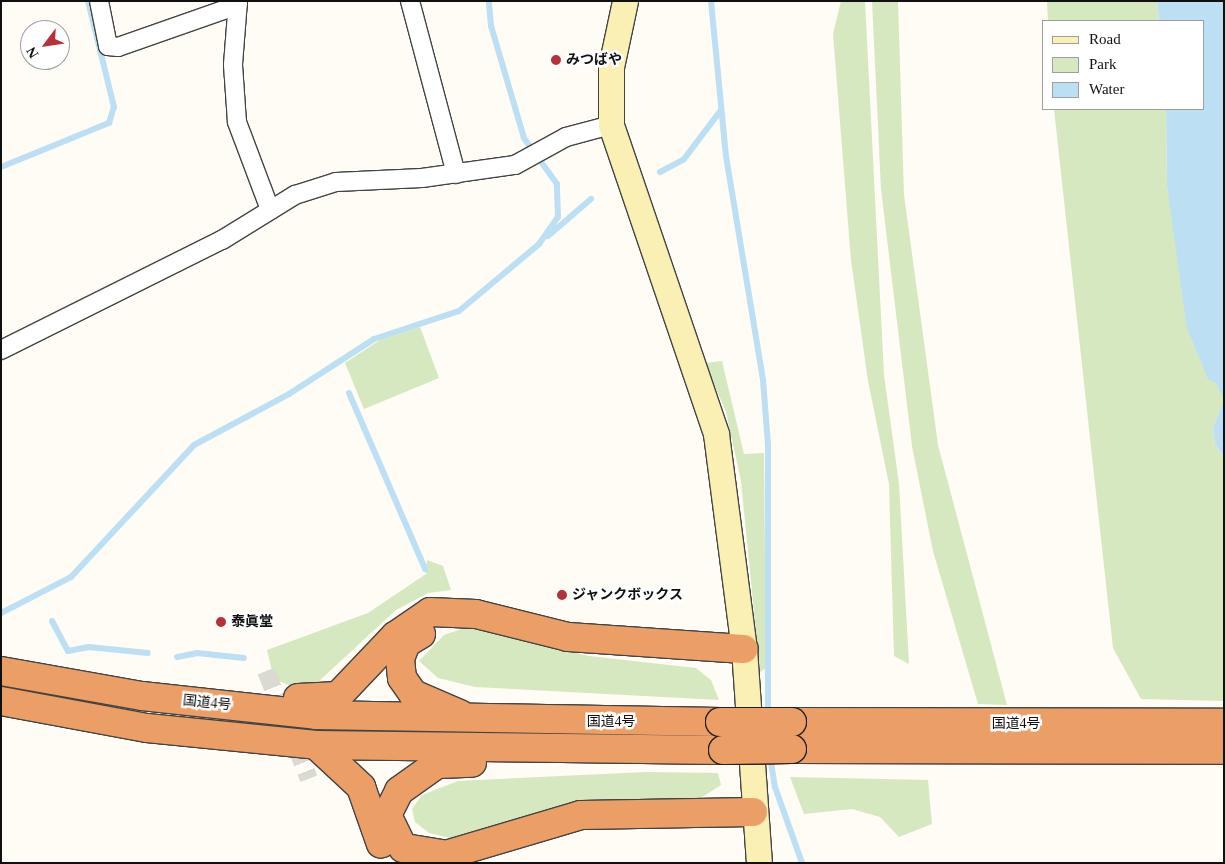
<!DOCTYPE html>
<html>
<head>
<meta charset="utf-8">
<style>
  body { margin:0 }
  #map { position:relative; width:1225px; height:864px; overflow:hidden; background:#fefcf4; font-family:"Times New Roman","Noto Sans JP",serif }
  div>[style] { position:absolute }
  .green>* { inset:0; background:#d5e8bf }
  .water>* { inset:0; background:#bcdff3 }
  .stream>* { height:6px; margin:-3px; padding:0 3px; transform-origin:3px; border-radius:3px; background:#bcdff3 }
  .street-tunnel>* { height:18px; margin-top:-9px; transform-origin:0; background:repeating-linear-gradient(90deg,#dad9d2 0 18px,transparent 0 27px) }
  .roads { filter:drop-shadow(1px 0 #434343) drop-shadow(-1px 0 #434343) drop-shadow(0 1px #434343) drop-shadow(0 -1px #434343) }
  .street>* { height:18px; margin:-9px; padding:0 9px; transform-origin:9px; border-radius:9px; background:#fff }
  .secondary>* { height:25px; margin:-12.5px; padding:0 12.5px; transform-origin:12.5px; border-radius:12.5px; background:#faf0b4 }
  .highway>* { height:28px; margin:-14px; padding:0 14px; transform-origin:14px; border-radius:14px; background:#eb9f66 }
  .bridges { filter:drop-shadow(1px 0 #212121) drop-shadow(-1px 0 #212121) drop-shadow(0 1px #212121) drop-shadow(0 -1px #212121) }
  .highway-bridge>* { height:28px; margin:-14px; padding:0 14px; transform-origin:14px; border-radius:14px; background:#eb9f66 }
  .dots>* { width:14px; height:14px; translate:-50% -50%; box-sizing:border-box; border:2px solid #fff; border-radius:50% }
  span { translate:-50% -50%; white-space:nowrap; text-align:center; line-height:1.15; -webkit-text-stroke:5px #fff; paint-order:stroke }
  .poi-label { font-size:14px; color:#101010; font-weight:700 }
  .left { translate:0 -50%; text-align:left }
  .street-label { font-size:14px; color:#101010 }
  .frame { position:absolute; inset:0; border:2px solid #101010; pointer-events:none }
  .legend { position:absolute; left:1042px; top:20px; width:162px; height:90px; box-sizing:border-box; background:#fff; border:1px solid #9f9f9f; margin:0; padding:6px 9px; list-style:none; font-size:15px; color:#101010 }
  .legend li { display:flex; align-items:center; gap:10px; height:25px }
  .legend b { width:25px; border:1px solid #9f9f9f }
  .north { position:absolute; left:20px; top:20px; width:50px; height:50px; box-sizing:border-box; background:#fff; border:1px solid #9f9f9f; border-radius:50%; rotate:239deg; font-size:14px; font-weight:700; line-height:20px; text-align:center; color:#101010 }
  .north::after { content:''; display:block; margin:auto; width:18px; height:22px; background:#b8303a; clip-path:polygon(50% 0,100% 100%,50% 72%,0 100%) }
</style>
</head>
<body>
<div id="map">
  <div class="green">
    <div style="clip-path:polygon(841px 1px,865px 1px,884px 375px,899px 484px,909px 664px,894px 656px,889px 484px,868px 381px,851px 260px,833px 34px)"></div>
    <div style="clip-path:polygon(872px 1px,898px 1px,904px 195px,938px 445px,1007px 705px,978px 704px,933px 551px,912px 446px,881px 189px)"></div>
    <div style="clip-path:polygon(1047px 1px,1157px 1px,1159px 21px,1048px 21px)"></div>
    <div style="clip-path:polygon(1054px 109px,1166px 109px,1167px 186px,1179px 252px,1224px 400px,1213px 428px,1215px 444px,1224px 457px,1224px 701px,1141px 699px,1113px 648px)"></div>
    <div style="clip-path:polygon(420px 327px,439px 378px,364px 409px,345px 363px,380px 340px)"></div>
    <div style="clip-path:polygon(722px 361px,744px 454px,764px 453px,766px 668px,760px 672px,741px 481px,726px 412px,705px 363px)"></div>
    <div style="clip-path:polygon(427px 560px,443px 566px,451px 590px,428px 593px,396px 610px,318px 682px,291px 686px,274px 679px,267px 650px,368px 613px,426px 574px)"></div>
    <div style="clip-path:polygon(467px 627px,589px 656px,696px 668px,711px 680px,719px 700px,475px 687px,438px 678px,419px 661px,444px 635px)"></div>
    <div style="clip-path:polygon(646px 772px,718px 773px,721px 785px,699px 799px,608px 806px,454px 839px,429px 833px,415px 822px,412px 809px,422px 795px,458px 781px)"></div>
    <div style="clip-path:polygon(790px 777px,928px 780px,932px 824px,899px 837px,880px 817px,852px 809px,804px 814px)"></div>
  </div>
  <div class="water">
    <div style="clip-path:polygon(1157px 1px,1224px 1px,1224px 400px,1216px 383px,1208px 379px,1187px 328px,1167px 186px,1166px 109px,1204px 109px,1204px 21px,1159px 21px)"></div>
    <div style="clip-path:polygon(1224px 400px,1224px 457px,1215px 444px,1213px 428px)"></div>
  </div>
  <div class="stream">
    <div style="left:711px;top:1px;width:156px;rotate:84.5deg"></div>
    <div style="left:726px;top:156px;width:227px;rotate:80.6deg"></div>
    <div style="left:763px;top:380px;width:65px;rotate:85.6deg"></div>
    <div style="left:768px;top:445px;width:272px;rotate:90deg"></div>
    <div style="left:1px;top:167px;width:117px;rotate:-22.2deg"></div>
    <div style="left:109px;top:123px;width:17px;rotate:-73deg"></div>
    <div style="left:114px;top:107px;width:109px;rotate:-103.8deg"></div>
    <div style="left:660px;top:172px;width:27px;rotate:-28deg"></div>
    <div style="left:684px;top:159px;width:61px;rotate:-52.9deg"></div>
    <div style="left:548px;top:236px;width:57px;rotate:-40.7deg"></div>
    <div style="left:349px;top:393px;width:192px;rotate:66.6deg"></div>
    <div style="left:1px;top:613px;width:79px;rotate:-27.2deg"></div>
    <div style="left:71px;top:577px;width:180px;rotate:-47deg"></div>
    <div style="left:194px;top:445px;width:108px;rotate:-28.2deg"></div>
    <div style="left:289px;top:394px;width:101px;rotate:-32.9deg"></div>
    <div style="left:374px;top:339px;width:89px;rotate:-18.2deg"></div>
    <div style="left:459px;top:311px;width:104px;rotate:-39.9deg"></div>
    <div style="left:539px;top:244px;width:33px;rotate:-55deg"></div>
    <div style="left:558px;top:217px;width:33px;rotate:-92deg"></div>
    <div style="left:557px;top:184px;width:57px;rotate:-125.7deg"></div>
    <div style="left:524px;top:138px;width:117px;rotate:-106.4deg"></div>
    <div style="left:491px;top:26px;width:25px;rotate:-95deg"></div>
    <div style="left:52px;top:621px;width:34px;rotate:62deg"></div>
    <div style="left:68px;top:651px;width:21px;rotate:-11deg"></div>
    <div style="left:89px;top:647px;width:59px;rotate:5.8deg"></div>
    <div style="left:177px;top:657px;width:20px;rotate:-11deg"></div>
    <div style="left:197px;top:653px;width:47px;rotate:6.1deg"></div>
    <div style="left:770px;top:756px;width:31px;rotate:81deg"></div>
    <div style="left:775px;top:787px;width:81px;rotate:70.4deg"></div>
  </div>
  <div class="street-tunnel">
    <div style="left:266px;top:671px;width:116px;rotate:68.3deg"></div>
  </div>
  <div class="roads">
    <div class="street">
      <div style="left:99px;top:1px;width:46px;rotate:78.7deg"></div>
      <div style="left:108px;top:46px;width:10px;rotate:6deg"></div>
      <div style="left:118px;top:47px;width:127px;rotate:-19.3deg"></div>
      <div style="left:238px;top:1px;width:64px;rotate:94.5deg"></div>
      <div style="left:233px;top:65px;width:57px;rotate:86deg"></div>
      <div style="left:237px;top:122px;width:94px;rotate:69.4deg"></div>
      <div style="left:410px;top:1px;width:179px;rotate:75.1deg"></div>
      <div style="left:1px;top:350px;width:247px;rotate:-26.5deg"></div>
      <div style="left:222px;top:240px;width:86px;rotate:-31.7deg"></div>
      <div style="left:295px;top:195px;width:43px;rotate:-17.6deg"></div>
      <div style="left:336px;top:182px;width:86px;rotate:-2.7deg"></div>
      <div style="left:422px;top:178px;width:94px;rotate:-8deg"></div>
      <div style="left:515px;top:165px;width:58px;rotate:-28.8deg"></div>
      <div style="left:566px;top:137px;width:47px;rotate:-14.9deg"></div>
    </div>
    <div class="secondary">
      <div style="left:625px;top:1px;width:67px;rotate:102deg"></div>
      <div style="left:611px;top:67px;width:58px;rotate:90deg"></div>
      <div style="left:611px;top:125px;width:326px;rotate:71.2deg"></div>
      <div style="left:716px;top:434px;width:217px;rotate:82.6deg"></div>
      <div style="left:744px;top:649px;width:215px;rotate:86deg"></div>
    </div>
    <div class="highway">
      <div style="left:421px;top:634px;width:17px;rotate:149deg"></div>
      <div style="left:406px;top:643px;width:17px;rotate:111deg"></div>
      <div style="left:400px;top:659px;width:19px;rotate:84deg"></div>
      <div style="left:402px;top:678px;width:19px;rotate:55deg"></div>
      <div style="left:413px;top:694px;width:51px;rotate:23.1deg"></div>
      <div style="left:1px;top:671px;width:143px;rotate:10.1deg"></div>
      <div style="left:142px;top:696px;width:175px;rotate:6.2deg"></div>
      <div style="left:316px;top:715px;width:404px;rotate:1deg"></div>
      <div style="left:298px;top:698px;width:40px;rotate:-2.9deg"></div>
      <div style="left:338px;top:696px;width:83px;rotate:-46.5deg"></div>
      <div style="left:395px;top:636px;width:42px;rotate:-34.4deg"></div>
      <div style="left:430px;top:612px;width:46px;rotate:2.5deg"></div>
      <div style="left:476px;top:614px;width:95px;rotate:14deg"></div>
      <div style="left:568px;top:637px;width:176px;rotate:3.9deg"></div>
      <div style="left:1px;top:701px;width:148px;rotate:10.5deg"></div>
      <div style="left:147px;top:728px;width:170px;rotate:5.7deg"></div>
      <div style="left:316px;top:745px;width:407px;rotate:0.7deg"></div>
      <div style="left:792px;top:722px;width:432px;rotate:0.1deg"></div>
      <div style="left:316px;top:745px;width:62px;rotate:43deg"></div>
      <div style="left:361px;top:787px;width:60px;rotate:70.7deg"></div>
      <div style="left:792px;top:749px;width:432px;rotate:0.1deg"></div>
      <div style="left:442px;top:854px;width:39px;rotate:-171deg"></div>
      <div style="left:403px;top:848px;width:37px;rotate:-116deg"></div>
      <div style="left:387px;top:815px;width:27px;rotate:-63deg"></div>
      <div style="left:399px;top:791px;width:47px;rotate:-35.4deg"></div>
      <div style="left:437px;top:764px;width:35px;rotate:-2deg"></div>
      <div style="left:419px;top:863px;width:169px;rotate:-16.5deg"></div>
      <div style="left:581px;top:815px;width:172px;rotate:-1deg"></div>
    </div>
  </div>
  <div class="bridges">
    <div class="highway-bridge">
      <div style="left:720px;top:722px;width:72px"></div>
      <div style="left:723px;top:750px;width:69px;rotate:-0.8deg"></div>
    </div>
  </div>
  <div class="dots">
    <div style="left:556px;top:60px;background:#b8303a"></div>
    <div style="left:562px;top:595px;background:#b8303a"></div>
    <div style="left:221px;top:622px;background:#b8303a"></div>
  </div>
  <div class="poi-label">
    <span class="left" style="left:566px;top:60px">みつばや</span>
    <span class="left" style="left:572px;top:595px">ジャンクボックス</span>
    <span class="left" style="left:231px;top:622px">泰眞堂</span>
  </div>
  <div class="street-label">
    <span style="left:207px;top:703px;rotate:6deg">国道4号</span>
    <span style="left:611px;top:722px">国道4号</span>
    <span style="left:1016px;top:724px">国道4号</span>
  </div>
  <div class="frame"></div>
  <ul class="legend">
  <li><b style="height:6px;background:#faf0b4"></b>Road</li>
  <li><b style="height:14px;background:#d5e8bf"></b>Park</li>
  <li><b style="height:14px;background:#bcdff3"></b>Water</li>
  </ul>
  <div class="north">N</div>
</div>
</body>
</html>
